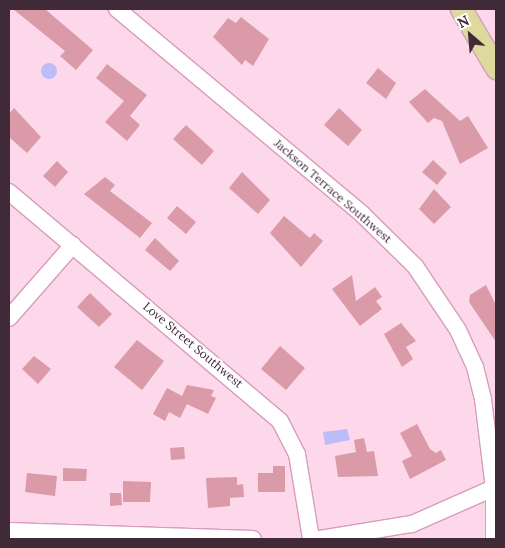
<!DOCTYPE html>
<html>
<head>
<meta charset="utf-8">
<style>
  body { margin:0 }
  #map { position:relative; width:505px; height:548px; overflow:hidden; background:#fdd8eb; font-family:Lora,serif }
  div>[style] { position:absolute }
  .water>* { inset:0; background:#bebcf7 }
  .round { border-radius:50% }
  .building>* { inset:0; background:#da9aa7 }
  .roads { filter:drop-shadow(1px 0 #d69dbc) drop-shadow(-1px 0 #d69dbc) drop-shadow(0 1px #d69dbc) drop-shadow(0 -1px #d69dbc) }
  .minor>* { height:16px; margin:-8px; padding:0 8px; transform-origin:8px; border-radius:8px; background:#fff }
  .major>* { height:21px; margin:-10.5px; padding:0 10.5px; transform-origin:10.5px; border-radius:10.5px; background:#deda9d }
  span { translate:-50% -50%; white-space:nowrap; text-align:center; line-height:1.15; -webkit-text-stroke:4px #fff; paint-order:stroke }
  .street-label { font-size:12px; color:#412a37 }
  .frame { position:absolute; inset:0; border:10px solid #412a37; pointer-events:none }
  .north { position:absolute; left:445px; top:10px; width:50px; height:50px; -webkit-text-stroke:4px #fff; paint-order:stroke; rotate:333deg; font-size:14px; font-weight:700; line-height:20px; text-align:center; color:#412a37 }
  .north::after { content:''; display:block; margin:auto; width:18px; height:22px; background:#412a37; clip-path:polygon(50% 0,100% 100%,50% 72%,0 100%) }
</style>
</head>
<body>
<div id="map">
  <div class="water">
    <div class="round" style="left:41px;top:63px;width:16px;height:16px"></div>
    <div style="clip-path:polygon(347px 429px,350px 440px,325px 445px,323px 432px)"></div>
  </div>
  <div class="building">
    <div style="clip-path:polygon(13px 9px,45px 9px,93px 50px,76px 70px,60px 56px,65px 51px)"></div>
    <div style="clip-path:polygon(241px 17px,269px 39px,253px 66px,245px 60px,242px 65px,213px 37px,228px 18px,236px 23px)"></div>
    <div style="clip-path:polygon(107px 64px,147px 95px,130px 116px,140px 125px,127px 141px,105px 122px,124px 101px,96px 78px)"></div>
    <div style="clip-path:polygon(378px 68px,396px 83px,386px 99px,366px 83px)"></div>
    <div style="clip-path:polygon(425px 89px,460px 121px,468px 116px,488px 148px,460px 164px,442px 121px,434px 118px,428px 123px,409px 102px)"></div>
    <div style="clip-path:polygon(14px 108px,41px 137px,27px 153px,9px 137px,9px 114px)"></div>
    <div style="clip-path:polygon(339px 108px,362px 130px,348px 146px,324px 125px)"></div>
    <div style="clip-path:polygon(186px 125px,214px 151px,202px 165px,173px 139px)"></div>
    <div style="clip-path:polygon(433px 160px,447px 173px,437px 185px,422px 172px)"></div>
    <div style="clip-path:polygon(57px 161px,68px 172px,55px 187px,43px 176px)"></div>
    <div style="clip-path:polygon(242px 172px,270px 200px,258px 214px,229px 188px)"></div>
    <div style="clip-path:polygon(105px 177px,115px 185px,110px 191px,152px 223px,140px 238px,84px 194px)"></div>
    <div style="clip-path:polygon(434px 189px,451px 207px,434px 224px,419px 209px)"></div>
    <div style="clip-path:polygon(177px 206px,196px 222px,186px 234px,167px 218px)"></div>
    <div style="clip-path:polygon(284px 216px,310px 238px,314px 233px,323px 241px,301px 267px,270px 233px)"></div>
    <div style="clip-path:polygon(155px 238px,179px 261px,170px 271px,145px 250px)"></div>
    <div style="clip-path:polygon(352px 275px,356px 301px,375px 287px,382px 297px,376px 301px,382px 309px,360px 326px,332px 289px)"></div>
    <div style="clip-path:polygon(486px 285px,496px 305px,496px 342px,469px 302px,470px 295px)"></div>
    <div style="clip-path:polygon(90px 293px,112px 314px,99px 327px,77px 307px)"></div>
    <div style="clip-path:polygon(401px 323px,416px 341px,406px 347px,413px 359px,402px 367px,384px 334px)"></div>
    <div style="clip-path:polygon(137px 340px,164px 361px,142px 390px,114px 367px)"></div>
    <div style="clip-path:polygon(280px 346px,305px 368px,286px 390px,261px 369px)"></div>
    <div style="clip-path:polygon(34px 356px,51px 369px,38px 384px,22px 369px)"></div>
    <div style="clip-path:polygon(187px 385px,214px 390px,211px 396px,216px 398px,208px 414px,187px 404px,180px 418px,169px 412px,165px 421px,153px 414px,167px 388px,182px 396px)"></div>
    <div style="clip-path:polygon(417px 424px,430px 449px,436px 453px,441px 450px,446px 460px,410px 479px,402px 461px,412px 456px,400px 433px)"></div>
    <div style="clip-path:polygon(364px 438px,367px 452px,374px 451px,378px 476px,338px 477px,335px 456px,356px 452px,354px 440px)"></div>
    <div style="clip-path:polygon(184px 447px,185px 459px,171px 460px,170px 448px)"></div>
    <div style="clip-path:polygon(273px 466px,285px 466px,285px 492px,258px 492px,258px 473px,273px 473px)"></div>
    <div style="clip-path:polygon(63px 468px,87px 469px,86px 481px,63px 481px)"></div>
    <div style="clip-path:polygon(27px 473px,57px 476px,55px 496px,25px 492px)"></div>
    <div style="clip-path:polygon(237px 477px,237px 485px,243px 484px,244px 497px,230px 498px,230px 506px,208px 508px,206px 478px)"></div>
    <div style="clip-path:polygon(123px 481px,151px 482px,150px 502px,123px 502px)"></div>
    <div style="clip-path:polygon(110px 493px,121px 493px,122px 505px,110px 506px)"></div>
  </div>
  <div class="roads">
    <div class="minor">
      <div style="left:117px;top:9px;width:319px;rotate:39.9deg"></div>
      <div style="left:362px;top:214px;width:74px;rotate:44.5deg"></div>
      <div style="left:415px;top:266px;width:77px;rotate:56.1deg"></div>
      <div style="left:458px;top:330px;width:41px;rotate:65.3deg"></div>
      <div style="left:475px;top:367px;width:33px;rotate:76deg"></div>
      <div style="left:483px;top:399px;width:91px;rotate:83deg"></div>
      <div style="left:494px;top:489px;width:50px;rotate:90deg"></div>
      <div style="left:9px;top:192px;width:355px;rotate:40.2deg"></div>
      <div style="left:280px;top:421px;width:37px;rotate:63deg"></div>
      <div style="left:297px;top:454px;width:86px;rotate:80.6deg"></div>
      <div style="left:9px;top:318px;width:97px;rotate:-48.8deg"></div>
      <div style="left:9px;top:531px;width:244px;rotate:1.9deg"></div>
      <div style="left:320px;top:539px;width:93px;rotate:-9.3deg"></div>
      <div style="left:412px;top:524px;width:92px;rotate:-23.8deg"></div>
    </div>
    <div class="major">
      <div style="left:461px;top:9px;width:69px;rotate:59.3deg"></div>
    </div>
  </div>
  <div class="street-label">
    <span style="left:333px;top:191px;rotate:41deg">Jackson Terrace Southwest</span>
    <span style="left:193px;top:345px;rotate:40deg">Love Street Southwest</span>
  </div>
  <div class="frame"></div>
  <div class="north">N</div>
</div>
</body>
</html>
